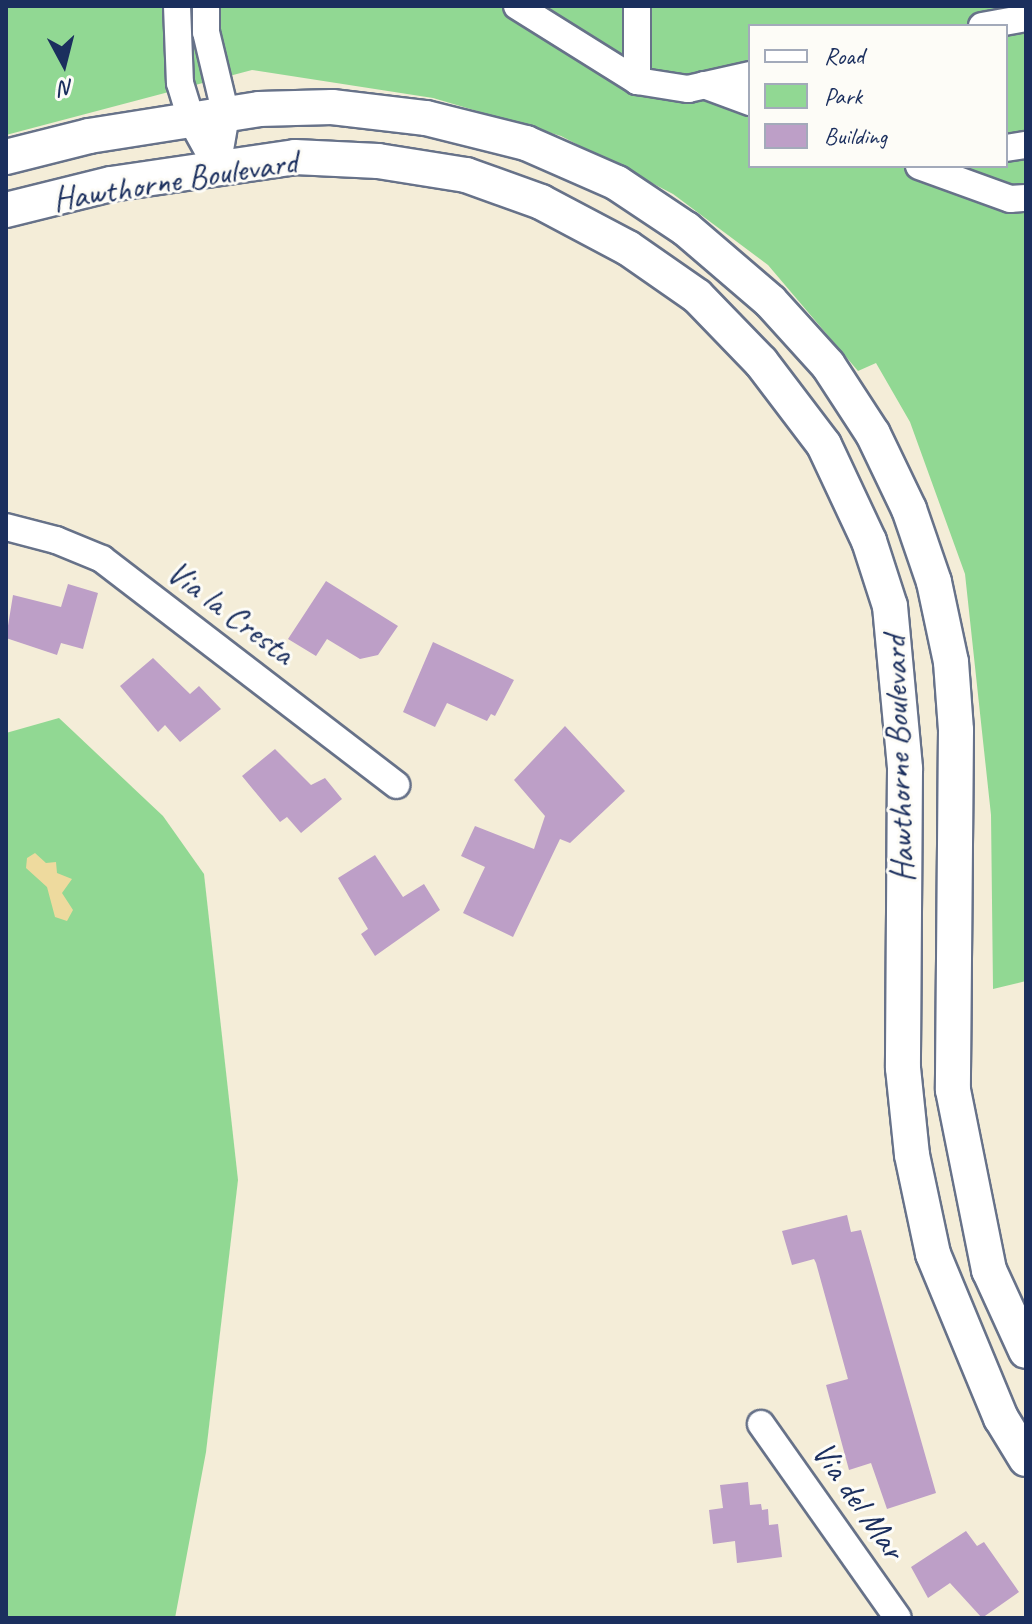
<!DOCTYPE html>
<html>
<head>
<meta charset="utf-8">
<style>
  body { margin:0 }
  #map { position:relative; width:1032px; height:1624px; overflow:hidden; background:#f4edd8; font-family:Caveat,sans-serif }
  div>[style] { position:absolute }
  .green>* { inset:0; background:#91d893 }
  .sand>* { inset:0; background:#eeda9e }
  .building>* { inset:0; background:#bd9fc7 }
  .roads { filter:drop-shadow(2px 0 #677289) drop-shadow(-2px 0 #677289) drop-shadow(0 2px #677289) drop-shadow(0 -2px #677289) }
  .minor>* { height:26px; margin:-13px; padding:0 13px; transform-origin:13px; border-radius:13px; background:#fff }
  .major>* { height:34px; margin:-17px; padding:0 17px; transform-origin:17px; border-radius:17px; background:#fff }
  span { translate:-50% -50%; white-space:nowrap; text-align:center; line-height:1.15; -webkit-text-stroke:6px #fdfcf7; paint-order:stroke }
  .street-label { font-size:34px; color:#1b2f5e }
  .frame { position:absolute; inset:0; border:8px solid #1b2f5e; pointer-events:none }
  .legend { position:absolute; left:748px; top:24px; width:260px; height:144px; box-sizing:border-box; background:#fdfcf7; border:2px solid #a3aaba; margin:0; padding:10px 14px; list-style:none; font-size:24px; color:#1b2f5e }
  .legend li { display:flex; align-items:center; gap:16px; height:40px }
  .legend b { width:40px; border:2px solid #a3aaba }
  .north { position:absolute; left:24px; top:24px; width:80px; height:80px; -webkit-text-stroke:6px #fdfcf7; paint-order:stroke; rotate:173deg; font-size:22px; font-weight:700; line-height:32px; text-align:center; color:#1b2f5e }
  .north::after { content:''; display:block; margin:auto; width:28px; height:36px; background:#1b2f5e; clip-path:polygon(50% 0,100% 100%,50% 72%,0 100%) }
</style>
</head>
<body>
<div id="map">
  <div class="green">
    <div style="clip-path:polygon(evenodd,6px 6px,1026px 6px,1026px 981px,993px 989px,991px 815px,965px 574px,910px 422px,876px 363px,858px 371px,768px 265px,673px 194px,561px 136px,433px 98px,252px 70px,6px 135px,6px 6px,750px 26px,1006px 26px,1006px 166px,750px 166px,750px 26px)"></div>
    <div style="clip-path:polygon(59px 718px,163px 816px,204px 874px,238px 1180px,206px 1452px,175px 1618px,6px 1618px,6px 733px)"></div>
  </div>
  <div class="sand">
    <div style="clip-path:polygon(35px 853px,46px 863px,56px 862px,57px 873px,72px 879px,62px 893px,73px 910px,67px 921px,55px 917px,47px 887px,26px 868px,27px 858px)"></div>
  </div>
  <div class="building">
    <div style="clip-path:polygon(326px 581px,398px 626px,378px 655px,360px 659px,327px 639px,316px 656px,288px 639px)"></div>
    <div style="clip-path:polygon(68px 584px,98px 593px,83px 649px,61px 643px,57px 655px,6px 638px,13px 595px,61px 607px)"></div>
    <div style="clip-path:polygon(433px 642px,514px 680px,495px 716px,491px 714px,487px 721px,447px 703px,435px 727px,403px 712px)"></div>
    <div style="clip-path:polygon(153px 658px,190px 694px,199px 686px,221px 709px,180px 742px,165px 725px,158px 732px,120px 686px)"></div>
    <div style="clip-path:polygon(565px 726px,625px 791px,570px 843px,560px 839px,513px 937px,463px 913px,485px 867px,461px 856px,475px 826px,534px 849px,545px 816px,514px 780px)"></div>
    <div style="clip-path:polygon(275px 749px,311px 785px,325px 778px,342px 799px,301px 833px,287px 817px,280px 822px,242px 776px)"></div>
    <div style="clip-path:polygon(375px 855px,403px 897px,424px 884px,440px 910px,375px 956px,361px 934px,368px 929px,338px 878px)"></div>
    <div style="clip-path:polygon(847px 1215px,851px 1232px,861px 1230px,936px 1493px,887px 1509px,871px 1463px,849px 1470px,826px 1385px,848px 1379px,816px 1263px,814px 1259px,792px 1265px,782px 1231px)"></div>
    <div style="clip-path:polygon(748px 1482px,750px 1505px,761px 1504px,762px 1510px,768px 1509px,769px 1525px,778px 1524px,782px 1557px,737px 1563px,735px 1541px,713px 1544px,709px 1510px,723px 1508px,720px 1485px)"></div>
    <div style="clip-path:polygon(966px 1531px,977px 1546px,984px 1542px,1019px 1592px,982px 1618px,950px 1583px,928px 1598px,911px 1567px)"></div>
  </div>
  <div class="roads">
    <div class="minor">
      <div style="left:177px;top:6px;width:77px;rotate:87.8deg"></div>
      <div style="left:180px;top:83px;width:39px;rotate:73deg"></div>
      <div style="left:191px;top:120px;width:54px;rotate:61deg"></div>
      <div style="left:206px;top:6px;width:26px;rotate:90deg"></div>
      <div style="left:206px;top:32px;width:85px;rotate:76.5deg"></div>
      <div style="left:226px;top:115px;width:53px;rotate:99.8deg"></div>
      <div style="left:517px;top:6px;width:142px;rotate:32deg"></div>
      <div style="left:637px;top:81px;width:52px;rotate:8.9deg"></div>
      <div style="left:688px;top:89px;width:64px;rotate:-12.7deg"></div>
      <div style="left:982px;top:26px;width:45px;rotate:-10.3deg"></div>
      <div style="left:637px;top:81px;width:75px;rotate:-90deg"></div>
      <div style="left:704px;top:85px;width:49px;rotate:20.3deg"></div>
      <div style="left:1006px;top:148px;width:20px;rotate:-9deg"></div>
      <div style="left:919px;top:166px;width:97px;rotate:19.9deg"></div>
      <div style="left:1010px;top:199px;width:16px;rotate:-4deg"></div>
      <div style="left:6px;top:527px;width:52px;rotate:14.6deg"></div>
      <div style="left:56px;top:540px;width:50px;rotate:22.4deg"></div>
      <div style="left:102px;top:559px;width:371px;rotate:37.5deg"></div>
      <div style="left:761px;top:1424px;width:237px;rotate:54.8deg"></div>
    </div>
    <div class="major">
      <div style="left:6px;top:157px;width:86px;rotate:-14.2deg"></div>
      <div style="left:89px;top:136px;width:172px;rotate:-9deg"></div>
      <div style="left:259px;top:109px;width:73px;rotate:-1.6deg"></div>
      <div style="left:332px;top:107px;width:95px;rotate:6.7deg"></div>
      <div style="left:426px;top:118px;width:103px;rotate:14deg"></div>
      <div style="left:526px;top:143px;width:99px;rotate:23.7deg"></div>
      <div style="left:617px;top:183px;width:83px;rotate:33.7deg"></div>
      <div style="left:686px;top:229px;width:111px;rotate:40.6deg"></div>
      <div style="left:770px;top:301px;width:86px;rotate:47.8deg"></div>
      <div style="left:828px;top:365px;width:82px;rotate:56.9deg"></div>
      <div style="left:873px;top:434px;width:83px;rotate:64.4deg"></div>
      <div style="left:909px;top:509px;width:77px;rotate:71.1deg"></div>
      <div style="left:934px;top:582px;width:82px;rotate:78deg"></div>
      <div style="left:951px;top:662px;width:68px;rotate:85.8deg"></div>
      <div style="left:956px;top:730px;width:360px;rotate:90.5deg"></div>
      <div style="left:953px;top:1090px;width:184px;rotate:78.7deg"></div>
      <div style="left:989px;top:1270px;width:89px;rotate:65.4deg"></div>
      <div style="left:6px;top:210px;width:108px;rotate:-13.9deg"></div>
      <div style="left:111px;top:184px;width:186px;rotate:-8.3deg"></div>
      <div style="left:295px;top:157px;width:83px;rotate:2.8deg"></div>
      <div style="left:378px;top:161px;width:89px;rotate:9deg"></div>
      <div style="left:466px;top:175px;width:80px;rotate:19.8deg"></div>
      <div style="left:541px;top:202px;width:98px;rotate:27.9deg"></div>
      <div style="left:628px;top:248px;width:84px;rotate:34.8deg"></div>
      <div style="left:697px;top:296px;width:92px;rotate:45.9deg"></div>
      <div style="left:761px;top:362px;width:104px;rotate:52.8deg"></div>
      <div style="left:824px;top:445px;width:106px;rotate:64.9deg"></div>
      <div style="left:869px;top:541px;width:68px;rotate:72.1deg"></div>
      <div style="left:890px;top:606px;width:164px;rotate:84.7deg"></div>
      <div style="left:905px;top:769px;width:299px;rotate:90.4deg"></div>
      <div style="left:903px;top:1068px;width:87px;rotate:84.1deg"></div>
      <div style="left:912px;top:1155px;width:101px;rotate:78deg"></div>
      <div style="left:933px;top:1254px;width:178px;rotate:67.5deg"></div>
      <div style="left:1001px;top:1418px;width:48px;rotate:58.6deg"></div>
    </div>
  </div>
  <div class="street-label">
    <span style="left:175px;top:180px;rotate:-9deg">Hawthorne Boulevard</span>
    <span style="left:231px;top:612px;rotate:37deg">Via la Cresta</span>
    <span style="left:898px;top:759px;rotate:-92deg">Hawthorne Boulevard</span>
    <span style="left:859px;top:1500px;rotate:55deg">Via del Mar</span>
  </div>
  <div class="frame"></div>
  <ul class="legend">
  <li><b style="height:10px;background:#fff"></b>Road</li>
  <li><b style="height:22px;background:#91d893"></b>Park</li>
  <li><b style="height:22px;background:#bd9fc7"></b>Building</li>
  </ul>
  <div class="north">N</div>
</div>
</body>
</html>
